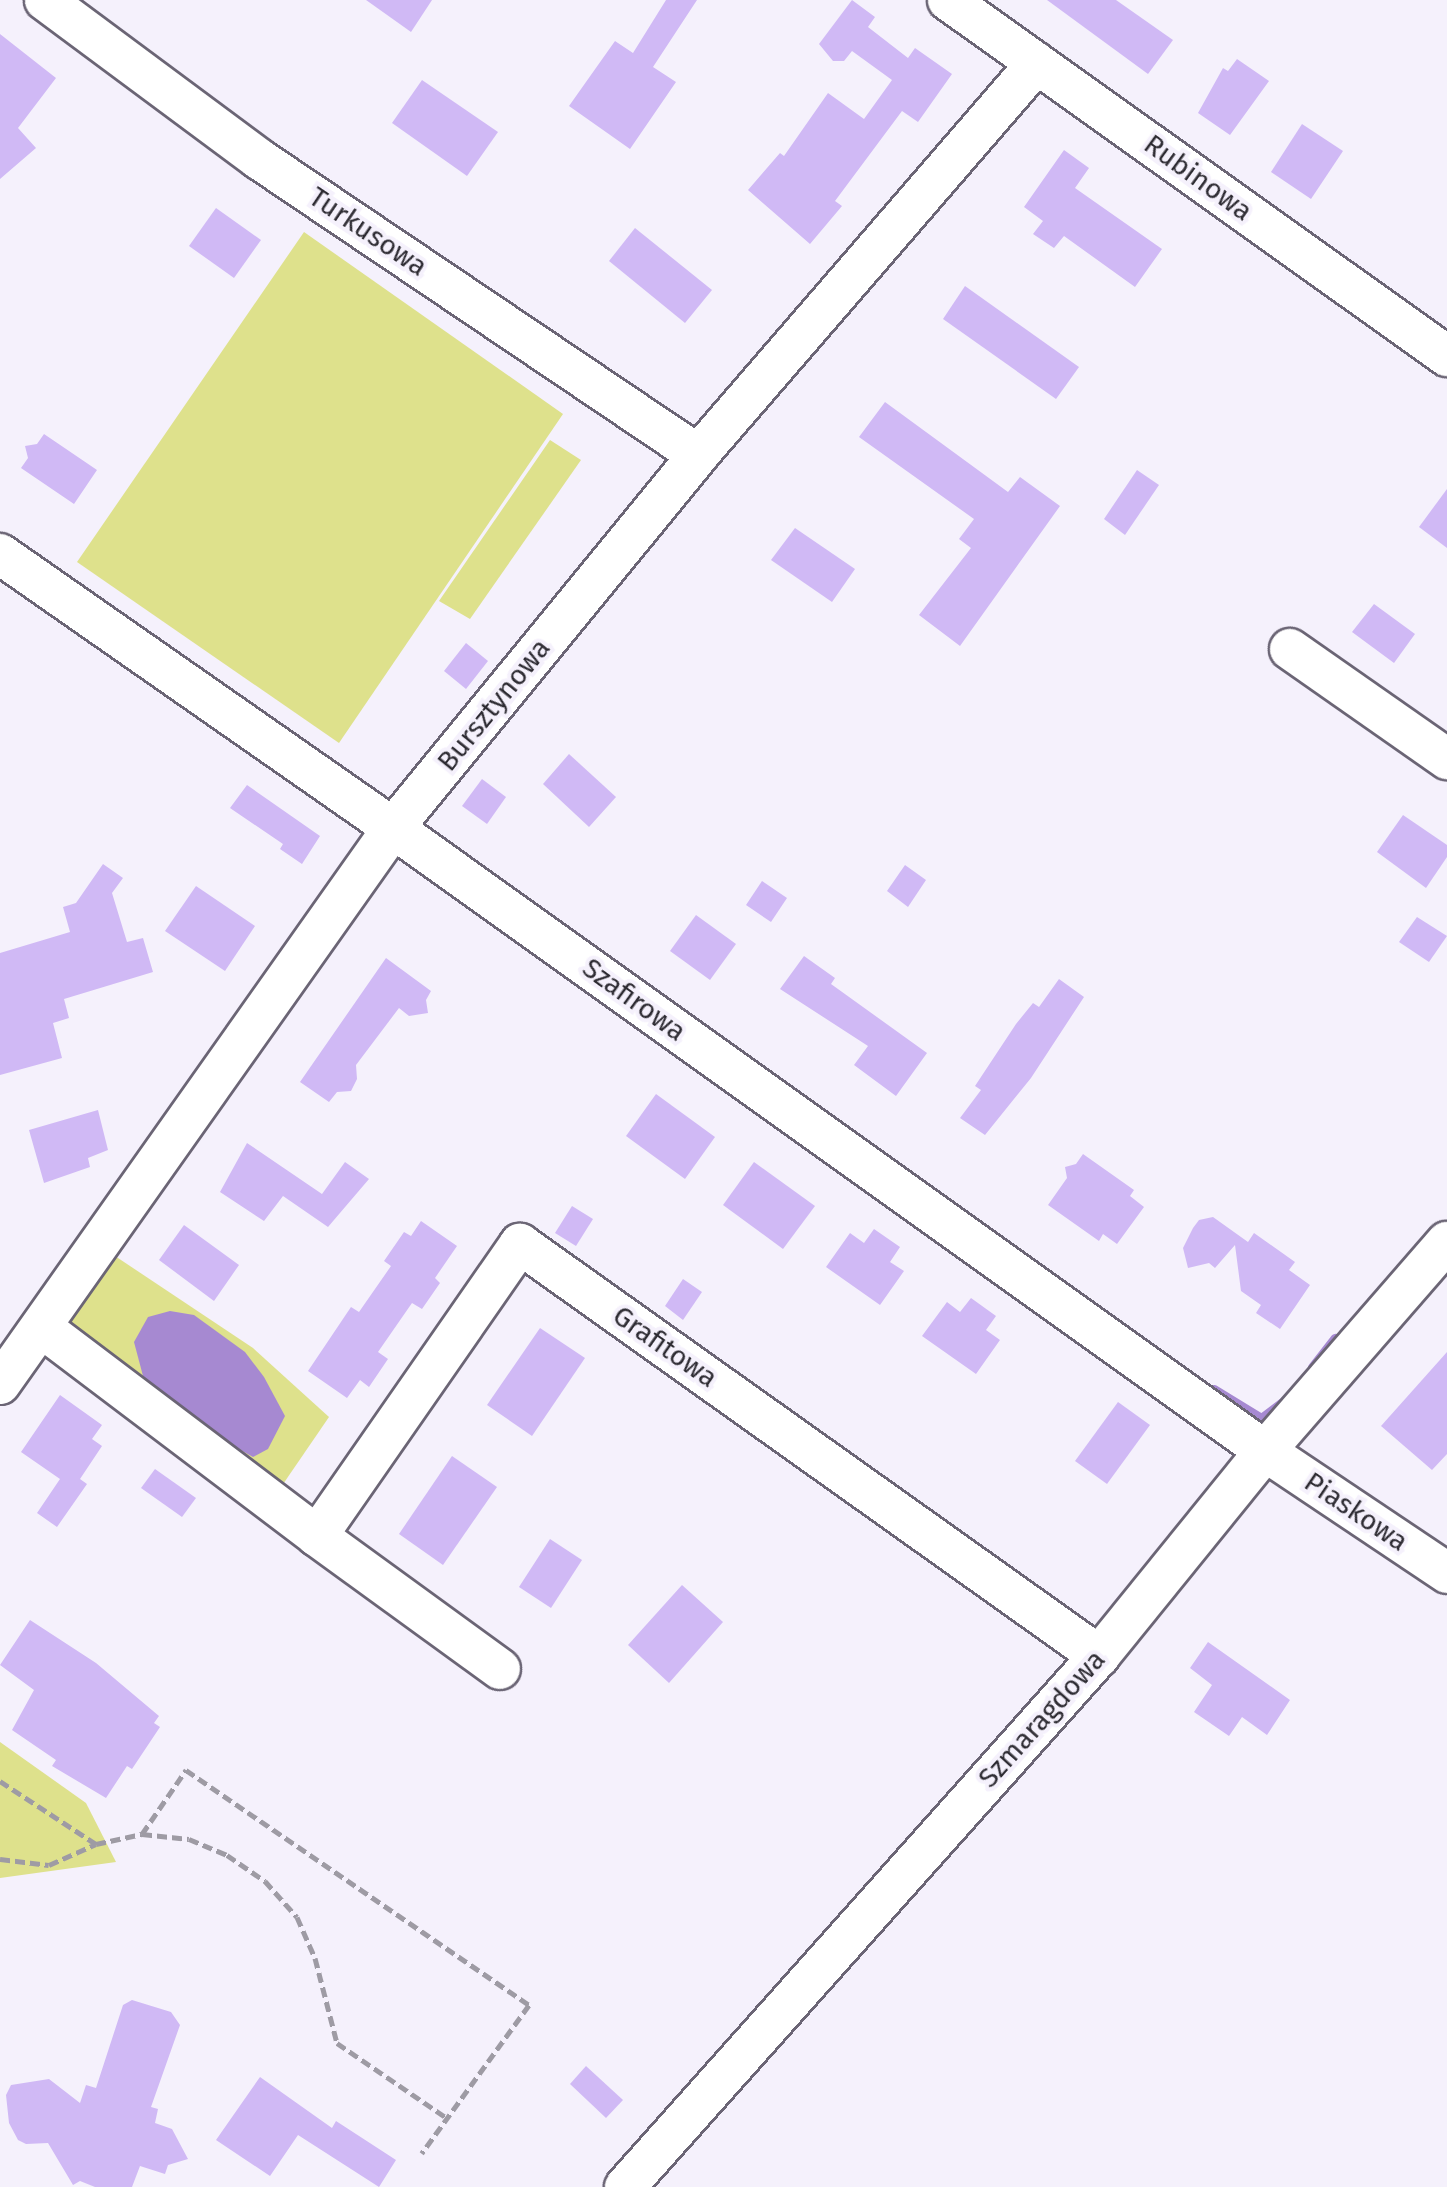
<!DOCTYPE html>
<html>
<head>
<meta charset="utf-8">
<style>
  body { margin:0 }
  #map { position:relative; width:1447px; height:2187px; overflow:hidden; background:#f5f1fc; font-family:"Fira Sans",sans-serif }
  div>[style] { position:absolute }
  .green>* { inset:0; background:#dee18c }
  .water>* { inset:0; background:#a689d1 }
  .stream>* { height:9px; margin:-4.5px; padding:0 4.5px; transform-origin:4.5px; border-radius:4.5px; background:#a689d1 }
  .building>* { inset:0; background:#d0b9f5 }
  .path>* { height:5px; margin-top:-2.5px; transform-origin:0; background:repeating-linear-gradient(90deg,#9e9ba4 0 10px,transparent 0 15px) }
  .roads { filter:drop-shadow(2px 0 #6b6575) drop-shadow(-2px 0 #6b6575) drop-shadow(0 2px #6b6575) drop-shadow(0 -2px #6b6575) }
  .minor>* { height:40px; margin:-20px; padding:0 20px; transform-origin:20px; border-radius:20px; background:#fff }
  span { translate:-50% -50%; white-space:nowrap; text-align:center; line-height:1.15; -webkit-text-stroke:8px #f5f1fc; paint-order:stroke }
  .street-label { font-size:28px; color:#2d2b32 }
</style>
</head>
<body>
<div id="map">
  <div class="green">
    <div style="clip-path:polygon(304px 232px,563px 414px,339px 743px,77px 562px)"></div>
    <div style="clip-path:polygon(550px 440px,581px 460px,470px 619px,439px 601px)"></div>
    <div style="clip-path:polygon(106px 1250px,253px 1348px,329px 1417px,279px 1490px,63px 1325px)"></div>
    <div style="clip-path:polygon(0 1742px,86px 1803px,116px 1862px,0 1878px)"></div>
  </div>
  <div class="water">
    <div style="clip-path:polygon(170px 1311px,194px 1315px,245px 1352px,264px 1377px,285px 1416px,268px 1449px,253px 1457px,230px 1444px,184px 1414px,143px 1376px,134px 1342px,148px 1317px)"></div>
  </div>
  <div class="stream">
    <div style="left:1312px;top:1367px;width:37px;rotate:-52deg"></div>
    <div style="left:1214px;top:1389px;width:57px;rotate:31.5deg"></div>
    <div style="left:1261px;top:1418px;width:31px;rotate:-37deg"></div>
  </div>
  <div class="building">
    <div style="clip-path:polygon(366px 0,432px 0,411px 32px)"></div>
    <div style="clip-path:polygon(666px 0,697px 0,653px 67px,676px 82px,630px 149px,569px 106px,615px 41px,633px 53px)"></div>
    <div style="clip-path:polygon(852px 0,875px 17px,868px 27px,908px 58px,915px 48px,952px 74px,918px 122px,902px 111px,835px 201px,842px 206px,810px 244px,748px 190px,780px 153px,784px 156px,828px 93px,864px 119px,892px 80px,852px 51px,844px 61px,833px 61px,819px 44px)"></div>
    <div style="clip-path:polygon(1047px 0,1116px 0,1173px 40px,1148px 74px)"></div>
    <div style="clip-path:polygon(0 34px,56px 78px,18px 128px,36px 148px,0 179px)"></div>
    <div style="clip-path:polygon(1237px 59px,1269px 81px,1230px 135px,1198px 113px,1223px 68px,1228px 71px)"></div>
    <div style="clip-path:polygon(422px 80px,498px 132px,467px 176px,392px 123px)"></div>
    <div style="clip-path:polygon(1302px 124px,1343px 151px,1311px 199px,1271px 172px)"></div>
    <div style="clip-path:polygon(1064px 150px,1089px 168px,1075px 188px,1162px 249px,1135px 287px,1064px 236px,1054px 248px,1033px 234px,1043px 221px,1024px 207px)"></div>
    <div style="clip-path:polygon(216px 208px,261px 240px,234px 278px,189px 246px)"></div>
    <div style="clip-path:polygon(635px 228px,712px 290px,685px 323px,609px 261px)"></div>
    <div style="clip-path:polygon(965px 286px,1079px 367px,1056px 399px,943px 319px)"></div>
    <div style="clip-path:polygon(885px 402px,1008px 492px,1020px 477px,1060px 506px,960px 646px,919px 615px,971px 548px,959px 539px,974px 519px,859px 437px)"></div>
    <div style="clip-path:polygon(44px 434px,97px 470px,74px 504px,21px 468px,28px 458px,25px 446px,37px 444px)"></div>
    <div style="clip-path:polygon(1137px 470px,1159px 485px,1125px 535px,1104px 519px)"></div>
    <div style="clip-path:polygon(1447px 489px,1447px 548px,1419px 527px)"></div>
    <div style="clip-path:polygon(795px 528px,855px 569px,832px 602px,771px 560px)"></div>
    <div style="clip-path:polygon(1374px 604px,1415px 634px,1394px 663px,1352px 632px)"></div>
    <div style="clip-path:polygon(466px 643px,488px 661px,466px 689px,444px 671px)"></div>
    <div style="clip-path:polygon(569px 754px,616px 797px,589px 827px,543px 784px)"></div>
    <div style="clip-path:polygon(482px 779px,506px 797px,487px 824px,462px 806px)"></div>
    <div style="clip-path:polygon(247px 785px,320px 836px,302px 864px,280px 849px,283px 844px,230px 808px)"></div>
    <div style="clip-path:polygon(1403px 815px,1447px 845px,1447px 857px,1426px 888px,1377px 852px)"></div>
    <div style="clip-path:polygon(103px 864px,123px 878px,112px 893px,127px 942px,143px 938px,153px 972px,64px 999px,69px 1018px,53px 1023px,62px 1058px,0 1075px,0 953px,70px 932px,63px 907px,76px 903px)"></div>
    <div style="clip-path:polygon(905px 865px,926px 880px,908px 907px,887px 891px)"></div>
    <div style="clip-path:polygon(762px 881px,787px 898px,771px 922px,746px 905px)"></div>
    <div style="clip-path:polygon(196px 886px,255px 926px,225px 971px,165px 931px)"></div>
    <div style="clip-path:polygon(696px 915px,736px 944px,710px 980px,670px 951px)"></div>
    <div style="clip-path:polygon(1417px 917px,1447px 936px,1429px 962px,1399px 942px)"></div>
    <div style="clip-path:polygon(804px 956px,835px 978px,831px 984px,927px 1053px,896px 1096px,854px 1065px,868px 1046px,780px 989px)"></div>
    <div style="clip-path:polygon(386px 958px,431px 991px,426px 1000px,428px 1013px,409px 1016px,399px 1008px,356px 1065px,357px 1079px,351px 1091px,337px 1092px,329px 1102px,300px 1082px)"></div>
    <div style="clip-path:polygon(1059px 979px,1084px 997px,1031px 1078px,985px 1135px,960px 1118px,981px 1090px,975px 1086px,1016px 1024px,1033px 1003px,1039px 1007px)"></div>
    <div style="clip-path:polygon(656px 1094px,715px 1137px,685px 1179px,626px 1136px)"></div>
    <div style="clip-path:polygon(98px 1110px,108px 1150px,88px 1158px,90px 1167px,44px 1183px,29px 1130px)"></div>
    <div style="clip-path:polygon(247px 1143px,322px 1194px,345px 1162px,369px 1179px,328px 1227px,283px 1196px,264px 1221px,220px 1192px)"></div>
    <div style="clip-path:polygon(1083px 1154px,1134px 1190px,1130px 1196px,1144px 1207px,1117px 1244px,1103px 1234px,1099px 1241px,1048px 1205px,1067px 1178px,1065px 1167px,1076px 1164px)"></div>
    <div style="clip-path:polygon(754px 1162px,815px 1206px,783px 1249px,723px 1205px)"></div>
    <div style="clip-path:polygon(572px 1206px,593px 1219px,576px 1246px,555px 1233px)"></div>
    <div style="clip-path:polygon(1213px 1217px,1248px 1242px,1254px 1233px,1295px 1262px,1289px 1270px,1310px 1285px,1280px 1329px,1256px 1313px,1261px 1305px,1241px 1291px,1235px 1245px,1215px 1268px,1209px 1263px,1188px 1268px,1183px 1248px,1193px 1228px,1199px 1220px)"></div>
    <div style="clip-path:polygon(421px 1221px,457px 1246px,435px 1278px,440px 1283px,422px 1309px,412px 1303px,378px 1352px,388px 1359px,369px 1387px,360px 1380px,347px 1398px,308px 1371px,351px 1307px,359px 1312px,391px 1266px,384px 1261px,404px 1232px,411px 1236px)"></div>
    <div style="clip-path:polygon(184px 1225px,239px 1265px,214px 1301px,159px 1260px)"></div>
    <div style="clip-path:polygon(874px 1229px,900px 1247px,890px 1262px,904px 1271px,880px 1305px,826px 1267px,850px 1233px,864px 1243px)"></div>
    <div style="clip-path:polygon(683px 1279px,702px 1292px,683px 1320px,665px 1306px)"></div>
    <div style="clip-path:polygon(971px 1298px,996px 1316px,986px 1330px,1000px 1340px,976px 1374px,922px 1336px,947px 1302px,960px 1312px)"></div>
    <div style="clip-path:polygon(540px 1328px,585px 1358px,532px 1436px,487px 1405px)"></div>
    <div style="clip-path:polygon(1447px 1352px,1447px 1454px,1432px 1470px,1381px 1426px)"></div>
    <div style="clip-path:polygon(60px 1395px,102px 1425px,92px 1439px,102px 1446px,80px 1479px,87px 1484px,57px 1527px,37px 1513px,60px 1479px,21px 1452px)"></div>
    <div style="clip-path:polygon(1118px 1402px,1150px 1425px,1107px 1484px,1075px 1461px)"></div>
    <div style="clip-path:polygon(452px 1456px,497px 1487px,443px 1565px,399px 1534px)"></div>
    <div style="clip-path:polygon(155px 1469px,196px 1498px,182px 1517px,141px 1488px)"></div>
    <div style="clip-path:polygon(550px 1539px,582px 1560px,551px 1608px,519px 1587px)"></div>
    <div style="clip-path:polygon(682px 1585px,723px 1622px,669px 1683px,628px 1645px)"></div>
    <div style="clip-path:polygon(30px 1620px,96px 1663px,159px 1716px,154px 1723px,160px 1727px,132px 1769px,127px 1766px,106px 1798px,52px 1766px,56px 1760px,12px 1730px,34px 1690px,0 1665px)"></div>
    <div style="clip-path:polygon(1208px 1642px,1290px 1700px,1267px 1735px,1242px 1717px,1229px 1736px,1194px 1712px,1212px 1685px,1190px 1668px)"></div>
    <div style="clip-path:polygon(132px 2000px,171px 2012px,180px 2025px,151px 2107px,158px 2109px,155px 2123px,172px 2129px,188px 2159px,168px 2165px,165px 2174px,140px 2166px,132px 2187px,95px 2187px,80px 2181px,73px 2185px,48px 2143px,26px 2144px,18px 2140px,9px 2123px,6px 2095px,11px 2085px,49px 2079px,80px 2103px,86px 2085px,96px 2088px,123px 2005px)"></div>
    <div style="clip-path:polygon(586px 2066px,623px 2100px,606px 2118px,570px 2084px)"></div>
    <div style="clip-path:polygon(260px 2077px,332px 2128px,336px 2121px,396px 2160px,379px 2187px,298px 2135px,270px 2176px,216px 2140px)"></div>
  </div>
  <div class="path">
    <div style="left:0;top:1781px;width:115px;rotate:33.3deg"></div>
    <div style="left:142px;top:1834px;width:78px;rotate:-55.5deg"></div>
    <div style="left:186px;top:1770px;width:416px;rotate:34.4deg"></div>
    <div style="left:529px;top:2005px;width:183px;rotate:125.9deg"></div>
    <div style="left:0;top:1859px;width:49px;rotate:7deg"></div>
    <div style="left:49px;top:1865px;width:51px;rotate:-24.1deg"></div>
    <div style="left:96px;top:1844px;width:47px;rotate:-12.3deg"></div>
    <div style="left:142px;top:1834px;width:47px;rotate:6.1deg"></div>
    <div style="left:189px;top:1839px;width:41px;rotate:22.8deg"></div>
    <div style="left:227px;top:1855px;width:46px;rotate:34.4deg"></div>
    <div style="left:265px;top:1881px;width:48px;rotate:48.4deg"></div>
    <div style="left:297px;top:1917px;width:45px;rotate:66.3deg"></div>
    <div style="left:315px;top:1958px;width:88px;rotate:75.5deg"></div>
    <div style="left:337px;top:2043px;width:133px;rotate:34.3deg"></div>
  </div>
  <div class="roads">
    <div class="minor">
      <div style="left:45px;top:0;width:267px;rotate:36.6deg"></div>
      <div style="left:259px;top:159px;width:529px;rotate:33.99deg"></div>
      <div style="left:948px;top:0;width:613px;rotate:35.51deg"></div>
      <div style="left:0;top:554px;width:479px;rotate:34.9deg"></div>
      <div style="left:393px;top:828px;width:1072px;rotate:35.54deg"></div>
      <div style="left:1265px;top:1451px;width:219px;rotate:33.8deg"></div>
      <div style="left:1290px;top:649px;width:192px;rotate:35deg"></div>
      <div style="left:41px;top:1327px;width:346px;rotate:37.1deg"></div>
      <div style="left:317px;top:1536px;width:356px;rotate:-55.2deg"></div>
      <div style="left:520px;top:1244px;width:711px;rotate:35.43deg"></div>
      <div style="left:0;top:1384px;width:681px;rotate:-54.75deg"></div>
      <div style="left:393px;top:828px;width:482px;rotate:-50.7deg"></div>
      <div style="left:698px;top:455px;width:518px;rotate:-49.15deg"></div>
      <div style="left:317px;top:1536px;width:226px;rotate:36deg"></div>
      <div style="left:625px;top:2187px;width:712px;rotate:-48.25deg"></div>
      <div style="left:1099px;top:1656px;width:264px;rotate:-51deg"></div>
      <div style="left:1265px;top:1451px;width:277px;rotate:-49deg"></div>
    </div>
  </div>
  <div class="street-label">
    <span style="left:1198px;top:178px;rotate:36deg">Rubinowa</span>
    <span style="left:368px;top:232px;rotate:34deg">Turkusowa</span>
    <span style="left:494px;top:705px;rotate:-51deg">Bursztynowa</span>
    <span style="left:634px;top:1000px;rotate:36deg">Szafirowa</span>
    <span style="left:665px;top:1347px;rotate:35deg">Grafitowa</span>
    <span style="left:1356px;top:1512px;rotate:34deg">Piaskowa</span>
    <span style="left:1042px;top:1719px;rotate:-48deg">Szmaragdowa</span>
  </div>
</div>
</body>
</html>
